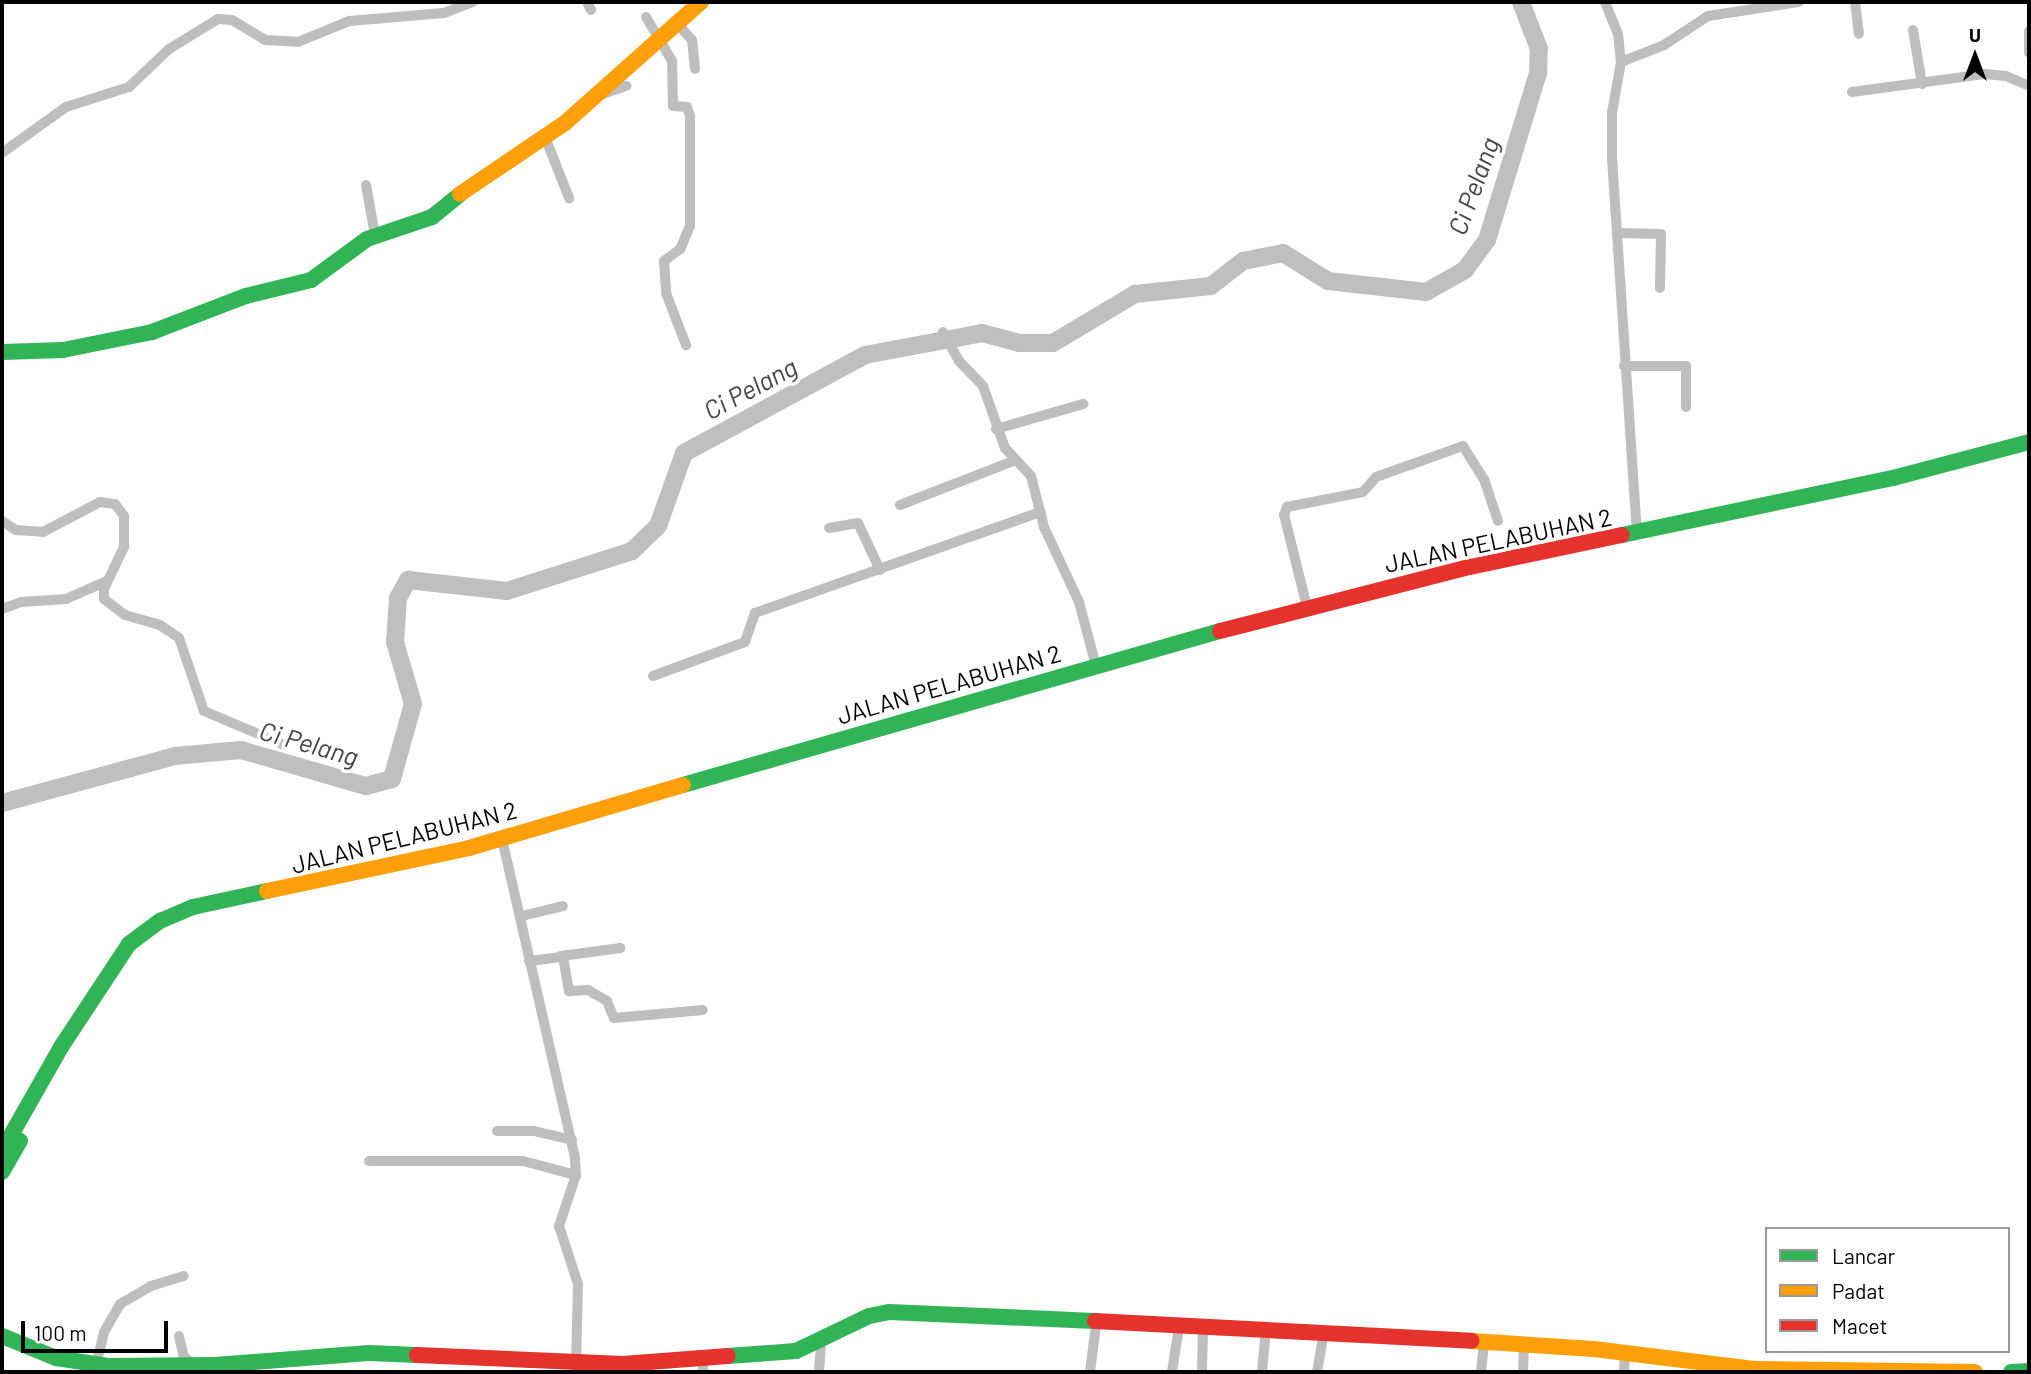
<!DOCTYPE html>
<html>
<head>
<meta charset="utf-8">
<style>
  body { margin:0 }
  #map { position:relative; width:2031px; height:1374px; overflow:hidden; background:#fff; font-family:Barlow,sans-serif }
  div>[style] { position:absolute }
  .river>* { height:18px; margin:-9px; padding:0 9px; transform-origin:9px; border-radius:9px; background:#bfbfbf }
  .street>* { height:10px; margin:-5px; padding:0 5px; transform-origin:5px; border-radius:5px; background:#bebebe }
  .fast>* { height:16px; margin:-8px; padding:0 8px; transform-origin:8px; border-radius:8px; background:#30b455 }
  .slow>* { height:16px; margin:-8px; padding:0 8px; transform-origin:8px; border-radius:8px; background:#ff9f0a }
  .jam>* { height:16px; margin:-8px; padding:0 8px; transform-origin:8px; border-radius:8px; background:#e5322d }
  span { translate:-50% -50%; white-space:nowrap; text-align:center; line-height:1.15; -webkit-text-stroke:7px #fff; paint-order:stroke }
  .street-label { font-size:24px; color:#000 }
  .water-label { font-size:26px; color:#444; font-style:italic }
  .frame { position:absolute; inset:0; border:4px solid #000; pointer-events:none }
  .legend { position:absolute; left:1765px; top:1227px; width:245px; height:126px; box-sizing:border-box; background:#fff; border:2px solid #999; margin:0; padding:9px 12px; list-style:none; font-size:21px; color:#000 }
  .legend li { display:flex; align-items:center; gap:14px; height:35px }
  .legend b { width:35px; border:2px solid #999 }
  .north { position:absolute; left:1940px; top:21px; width:70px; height:70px; -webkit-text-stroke:5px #fff; paint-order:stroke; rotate:0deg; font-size:19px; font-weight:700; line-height:28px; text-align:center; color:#000 }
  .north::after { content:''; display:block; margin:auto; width:24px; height:32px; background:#000; clip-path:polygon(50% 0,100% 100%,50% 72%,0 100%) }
  .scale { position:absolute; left:21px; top:1321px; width:147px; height:32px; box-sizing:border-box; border:4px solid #000; border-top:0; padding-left:9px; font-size:21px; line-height:24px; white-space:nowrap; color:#000; -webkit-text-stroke:5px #fff; paint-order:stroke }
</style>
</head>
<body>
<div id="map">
  <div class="river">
    <div style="left:2px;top:803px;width:179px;rotate:-15.2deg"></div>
    <div style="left:175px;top:756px;width:66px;rotate:-5.2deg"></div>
    <div style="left:241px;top:750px;width:130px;rotate:16.1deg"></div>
    <div style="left:366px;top:786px;width:27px;rotate:-15deg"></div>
    <div style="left:392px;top:779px;width:78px;rotate:-74.4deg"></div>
    <div style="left:413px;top:704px;width:65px;rotate:-106.2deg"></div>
    <div style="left:395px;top:642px;width:44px;rotate:-86.1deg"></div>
    <div style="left:398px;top:598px;width:21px;rotate:-61deg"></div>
    <div style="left:408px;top:580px;width:100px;rotate:6.3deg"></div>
    <div style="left:507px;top:591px;width:131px;rotate:-17.7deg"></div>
    <div style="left:632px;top:551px;width:36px;rotate:-44deg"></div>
    <div style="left:658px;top:526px;width:77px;rotate:-70.4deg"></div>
    <div style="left:684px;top:453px;width:206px;rotate:-28.4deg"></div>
    <div style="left:865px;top:355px;width:119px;rotate:-10.6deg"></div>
    <div style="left:982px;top:333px;width:38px;rotate:15deg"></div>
    <div style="left:1019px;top:343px;width:34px"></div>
    <div style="left:1053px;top:343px;width:96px;rotate:-30.9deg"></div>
    <div style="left:1135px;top:294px;width:76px;rotate:-6deg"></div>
    <div style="left:1211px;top:286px;width:41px;rotate:-38deg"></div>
    <div style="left:1243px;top:261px;width:41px;rotate:-11.3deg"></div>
    <div style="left:1283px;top:253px;width:53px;rotate:31.9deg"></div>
    <div style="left:1328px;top:281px;width:99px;rotate:6.4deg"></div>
    <div style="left:1426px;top:292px;width:45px;rotate:-29.4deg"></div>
    <div style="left:1465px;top:270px;width:37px;rotate:-54deg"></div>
    <div style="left:1487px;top:240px;width:175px;rotate:-73deg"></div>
    <div style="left:1538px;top:73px;width:24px;rotate:-88deg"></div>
    <div style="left:1539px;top:49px;width:50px;rotate:-111deg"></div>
  </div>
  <div class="street">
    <div style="left:587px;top:2px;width:9px;rotate:63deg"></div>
    <div style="left:1605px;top:2px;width:35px;rotate:68deg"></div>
    <div style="left:1618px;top:34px;width:28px;rotate:84deg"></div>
    <div style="left:1621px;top:62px;width:52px;rotate:100deg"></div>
    <div style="left:1612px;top:113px;width:45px;rotate:90deg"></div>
    <div style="left:1612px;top:158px;width:377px;rotate:86.2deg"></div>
    <div style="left:1855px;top:2px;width:32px;rotate:83deg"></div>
    <div style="left:646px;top:17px;width:51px;rotate:59.4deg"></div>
    <div style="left:672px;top:61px;width:45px;rotate:88.7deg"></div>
    <div style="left:673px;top:106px;width:14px;rotate:4deg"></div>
    <div style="left:687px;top:107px;width:9px;rotate:72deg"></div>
    <div style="left:690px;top:116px;width:110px;rotate:90deg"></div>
    <div style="left:690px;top:226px;width:25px;rotate:113deg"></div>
    <div style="left:680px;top:249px;width:20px;rotate:143deg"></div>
    <div style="left:664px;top:261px;width:32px;rotate:86deg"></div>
    <div style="left:666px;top:293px;width:56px;rotate:69deg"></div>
    <div style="left:677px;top:23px;width:23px;rotate:49deg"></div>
    <div style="left:692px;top:40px;width:29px;rotate:84deg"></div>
    <div style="left:1913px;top:30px;width:55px;rotate:80.5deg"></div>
    <div style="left:2029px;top:31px;width:22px;rotate:90deg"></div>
    <div style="left:1621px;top:62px;width:46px;rotate:-21.6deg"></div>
    <div style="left:1664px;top:45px;width:53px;rotate:-33.4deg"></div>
    <div style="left:1708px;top:16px;width:92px;rotate:-8.7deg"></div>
    <div style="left:1852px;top:92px;width:135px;rotate:-7.7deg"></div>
    <div style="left:1986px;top:74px;width:20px;rotate:6deg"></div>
    <div style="left:2006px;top:76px;width:25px;rotate:23deg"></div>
    <div style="left:600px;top:95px;width:28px;rotate:-19deg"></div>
    <div style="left:545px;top:137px;width:66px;rotate:68.5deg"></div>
    <div style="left:2px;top:153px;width:79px;rotate:-35.7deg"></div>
    <div style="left:66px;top:107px;width:66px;rotate:-17.6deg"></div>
    <div style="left:129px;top:87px;width:55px;rotate:-43.5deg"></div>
    <div style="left:169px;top:49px;width:57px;rotate:-31.5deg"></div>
    <div style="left:218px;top:19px;width:14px;rotate:4deg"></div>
    <div style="left:232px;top:20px;width:39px;rotate:31deg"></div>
    <div style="left:265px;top:40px;width:33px;rotate:3deg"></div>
    <div style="left:298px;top:42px;width:55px;rotate:-22.4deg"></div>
    <div style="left:349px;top:21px;width:95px;rotate:-4.8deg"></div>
    <div style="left:444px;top:13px;width:31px;rotate:-21deg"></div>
    <div style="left:366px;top:185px;width:51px;rotate:79.8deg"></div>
    <div style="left:1619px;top:233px;width:42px;rotate:1.4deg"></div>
    <div style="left:1661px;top:234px;width:54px;rotate:91.1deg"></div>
    <div style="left:943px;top:332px;width:33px;rotate:61deg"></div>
    <div style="left:959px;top:361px;width:35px;rotate:46deg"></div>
    <div style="left:983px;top:386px;width:66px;rotate:70.5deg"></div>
    <div style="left:1005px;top:448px;width:38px;rotate:47deg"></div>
    <div style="left:1031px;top:476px;width:53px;rotate:75.7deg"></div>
    <div style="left:1044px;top:527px;width:83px;rotate:65deg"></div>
    <div style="left:1079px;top:602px;width:66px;rotate:75.1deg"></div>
    <div style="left:1624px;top:366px;width:62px"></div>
    <div style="left:1686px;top:366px;width:41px;rotate:90deg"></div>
    <div style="left:996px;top:429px;width:91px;rotate:-16deg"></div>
    <div style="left:900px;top:505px;width:124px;rotate:-21.2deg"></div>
    <div style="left:2px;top:521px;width:17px;rotate:33deg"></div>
    <div style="left:16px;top:530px;width:27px;rotate:4deg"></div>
    <div style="left:43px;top:532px;width:64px;rotate:-27.8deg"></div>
    <div style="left:100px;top:502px;width:15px;rotate:8deg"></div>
    <div style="left:115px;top:504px;width:15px;rotate:53deg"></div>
    <div style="left:124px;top:516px;width:31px;rotate:90deg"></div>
    <div style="left:124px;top:547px;width:47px;rotate:115.5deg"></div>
    <div style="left:104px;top:589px;width:10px;rotate:90deg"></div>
    <div style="left:104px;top:599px;width:26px;rotate:37deg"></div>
    <div style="left:125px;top:615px;width:36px;rotate:16deg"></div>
    <div style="left:160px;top:625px;width:23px;rotate:34deg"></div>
    <div style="left:179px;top:638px;width:77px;rotate:71.1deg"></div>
    <div style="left:204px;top:711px;width:85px;rotate:22.9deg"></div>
    <div style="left:829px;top:528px;width:29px;rotate:-10deg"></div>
    <div style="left:858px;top:523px;width:52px;rotate:64.9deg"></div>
    <div style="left:1307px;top:607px;width:95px;rotate:-104deg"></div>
    <div style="left:1284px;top:515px;width:9px;rotate:-69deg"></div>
    <div style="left:1287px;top:507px;width:77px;rotate:-11.2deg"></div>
    <div style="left:1363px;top:492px;width:20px;rotate:-49deg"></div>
    <div style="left:1376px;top:477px;width:92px;rotate:-19.6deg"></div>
    <div style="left:1463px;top:446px;width:39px;rotate:58deg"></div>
    <div style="left:1484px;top:479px;width:44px;rotate:71.6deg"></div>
    <div style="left:2px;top:609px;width:20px;rotate:-20deg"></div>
    <div style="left:21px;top:602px;width:45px;rotate:-3.8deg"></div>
    <div style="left:66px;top:599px;width:45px;rotate:-23.7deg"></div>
    <div style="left:653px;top:676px;width:98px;rotate:-20.3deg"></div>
    <div style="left:745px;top:642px;width:31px;rotate:-71deg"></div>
    <div style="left:755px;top:613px;width:303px;rotate:-19.5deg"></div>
    <div style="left:502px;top:839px;width:327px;rotate:77.1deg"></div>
    <div style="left:575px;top:1158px;width:17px;rotate:87deg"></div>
    <div style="left:576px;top:1175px;width:54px;rotate:108.4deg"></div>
    <div style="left:559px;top:1226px;width:61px;rotate:71.9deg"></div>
    <div style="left:578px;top:1284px;width:81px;rotate:91.4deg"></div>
    <div style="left:522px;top:916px;width:42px;rotate:-13.7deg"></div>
    <div style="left:561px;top:956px;width:60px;rotate:-7.7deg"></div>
    <div style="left:529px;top:961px;width:34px;rotate:-7deg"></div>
    <div style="left:563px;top:957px;width:35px;rotate:80deg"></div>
    <div style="left:569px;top:991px;width:19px;rotate:-3deg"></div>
    <div style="left:588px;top:990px;width:22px;rotate:30deg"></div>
    <div style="left:607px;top:1001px;width:18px;rotate:68deg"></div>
    <div style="left:614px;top:1018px;width:89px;rotate:-5.1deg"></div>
    <div style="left:497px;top:1131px;width:37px"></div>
    <div style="left:534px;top:1131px;width:39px;rotate:13deg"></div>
    <div style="left:369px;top:1161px;width:154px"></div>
    <div style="left:523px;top:1161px;width:55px;rotate:14.8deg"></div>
    <div style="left:179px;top:1336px;width:22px;rotate:77deg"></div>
    <div style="left:184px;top:1357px;width:13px;rotate:39deg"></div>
    <div style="left:703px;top:1357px;width:15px;rotate:90deg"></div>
    <div style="left:96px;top:1365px;width:34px;rotate:-76deg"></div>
    <div style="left:104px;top:1332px;width:32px;rotate:-60deg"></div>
    <div style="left:120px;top:1304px;width:36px;rotate:-30deg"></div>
    <div style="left:151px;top:1286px;width:34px;rotate:-17deg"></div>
    <div style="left:819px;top:1372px;width:30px;rotate:-86deg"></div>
    <div style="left:1090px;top:1372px;width:47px;rotate:-82.7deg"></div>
    <div style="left:1172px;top:1372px;width:46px;rotate:-81.2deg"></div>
    <div style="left:1202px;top:1372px;width:45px;rotate:-88.7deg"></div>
    <div style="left:1262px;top:1372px;width:43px;rotate:-84.7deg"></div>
    <div style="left:1317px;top:1372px;width:41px;rotate:-80.1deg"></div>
    <div style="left:1481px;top:1372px;width:30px;rotate:-84deg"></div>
    <div style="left:1523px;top:1372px;width:28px;rotate:-88deg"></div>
    <div style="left:1624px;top:1372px;width:19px;rotate:-87deg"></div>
  </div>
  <div class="fast">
    <div style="left:2px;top:352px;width:61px;rotate:-1.9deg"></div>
    <div style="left:63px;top:350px;width:91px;rotate:-11.4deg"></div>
    <div style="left:152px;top:332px;width:101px;rotate:-21deg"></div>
    <div style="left:246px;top:296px;width:67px;rotate:-13.8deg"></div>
    <div style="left:311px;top:280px;width:69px;rotate:-36.2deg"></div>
    <div style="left:367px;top:239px;width:69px;rotate:-18.7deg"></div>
    <div style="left:432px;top:217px;width:36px;rotate:-39deg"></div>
    <div style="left:1622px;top:535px;width:277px;rotate:-11.9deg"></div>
    <div style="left:1893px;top:478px;width:141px;rotate:-14.8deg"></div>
    <div style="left:683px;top:785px;width:559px;rotate:-16deg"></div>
    <div style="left:2px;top:1151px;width:120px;rotate:-60.4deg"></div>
    <div style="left:61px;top:1047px;width:123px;rotate:-56.6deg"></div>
    <div style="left:129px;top:944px;width:39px;rotate:-37deg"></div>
    <div style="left:160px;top:921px;width:36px;rotate:-23deg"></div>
    <div style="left:193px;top:907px;width:76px;rotate:-12.2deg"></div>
    <div style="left:2px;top:1172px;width:36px;rotate:-60deg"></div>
    <div style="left:2px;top:1336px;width:58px;rotate:22.2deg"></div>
    <div style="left:56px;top:1358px;width:54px;rotate:8.6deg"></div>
    <div style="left:109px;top:1366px;width:106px;rotate:-0.5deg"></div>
    <div style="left:215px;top:1365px;width:154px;rotate:-4.5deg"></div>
    <div style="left:369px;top:1353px;width:48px;rotate:2.4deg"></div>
    <div style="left:728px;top:1356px;width:68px;rotate:-4.2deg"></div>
    <div style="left:796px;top:1351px;width:81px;rotate:-25.6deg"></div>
    <div style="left:869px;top:1316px;width:20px;rotate:-11deg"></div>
    <div style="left:889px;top:1312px;width:206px;rotate:2.5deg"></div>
    <div style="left:2011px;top:1372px;width:18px;rotate:-3deg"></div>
  </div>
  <div class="slow">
    <div style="left:460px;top:194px;width:127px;rotate:-34.1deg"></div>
    <div style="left:565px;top:123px;width:182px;rotate:-41.7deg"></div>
    <div style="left:267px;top:891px;width:207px;rotate:-12deg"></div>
    <div style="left:469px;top:848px;width:223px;rotate:-16.4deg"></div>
    <div style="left:1471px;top:1341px;width:123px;rotate:3.7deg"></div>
    <div style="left:1594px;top:1349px;width:161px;rotate:7.1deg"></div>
    <div style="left:1754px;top:1369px;width:221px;rotate:0.8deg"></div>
  </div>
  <div class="jam">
    <div style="left:1220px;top:631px;width:258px;rotate:-14.4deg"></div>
    <div style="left:1470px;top:567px;width:155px;rotate:-11.9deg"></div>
    <div style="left:1095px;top:1321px;width:377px;rotate:3deg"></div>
    <div style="left:417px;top:1355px;width:206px;rotate:2.5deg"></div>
    <div style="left:623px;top:1364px;width:105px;rotate:-4.4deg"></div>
  </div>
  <div class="street-label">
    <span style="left:1498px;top:540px;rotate:-12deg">JALAN PELABUHAN 2</span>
    <span style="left:949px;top:684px;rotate:-16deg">JALAN PELABUHAN 2</span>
    <span style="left:404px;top:837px;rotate:-14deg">JALAN PELABUHAN 2</span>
  </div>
  <div class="water-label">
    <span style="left:1473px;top:186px;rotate:-70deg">Ci Pelang</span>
    <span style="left:750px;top:388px;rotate:-28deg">Ci Pelang</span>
    <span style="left:309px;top:743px;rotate:16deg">Ci Pelang</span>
  </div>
  <div class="frame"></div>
  <ul class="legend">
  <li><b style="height:9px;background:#30b455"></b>Lancar</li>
  <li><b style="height:9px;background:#ff9f0a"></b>Padat</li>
  <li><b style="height:9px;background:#e5322d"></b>Macet</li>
  </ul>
  <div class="north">U</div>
  <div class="scale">100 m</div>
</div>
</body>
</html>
